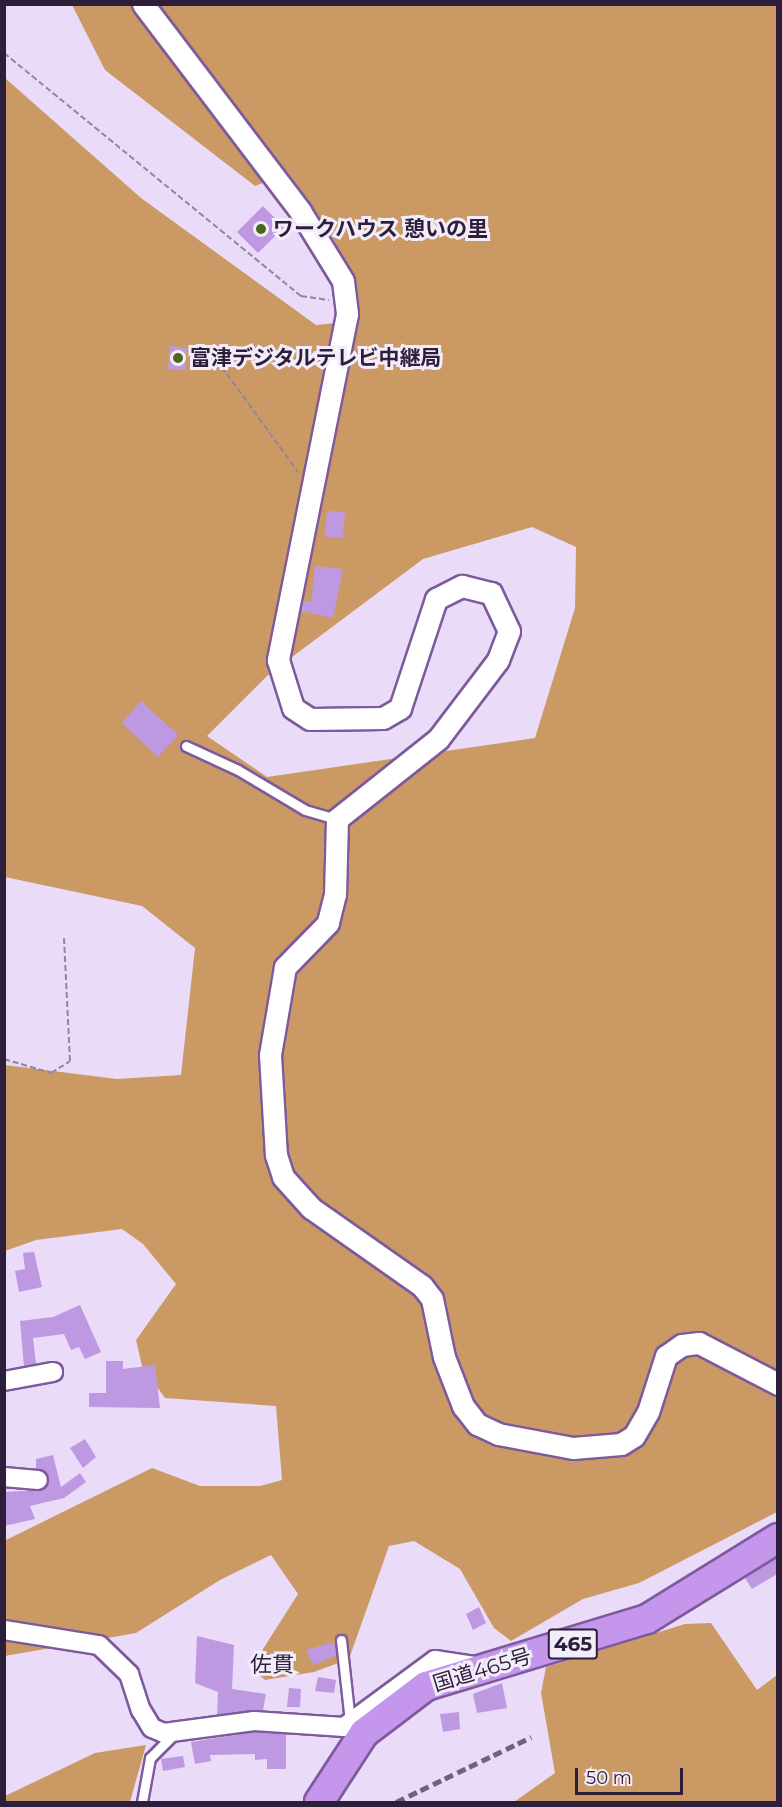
<!DOCTYPE html>
<html>
<head>
<meta charset="utf-8">
<style>
  body { margin:0 }
  #map { position:relative; width:782px; height:1807px; overflow:hidden; background:#eadbf9; font-family:Montserrat,"Noto Sans JP",sans-serif }
  div>[style] { position:absolute }
  .forest>* { inset:0; background:#cb9a64 }
  .building>* { inset:0; background:#be98e0 }
  .path>* { height:2px; margin-top:-1px; transform-origin:0; background:repeating-linear-gradient(90deg,#9384a1 0 6px,transparent 0 9px) }
  .roads { filter:drop-shadow(2px 0 #7e5a9d) drop-shadow(-2px 0 #7e5a9d) drop-shadow(0 2px #7e5a9d) drop-shadow(0 -2px #7e5a9d) }
  .service>* { height:9px; margin:-4.5px; padding:0 4.5px; transform-origin:4.5px; border-radius:4.5px; background:#fff }
  .minor>* { height:18px; margin:-9px; padding:0 9px; transform-origin:9px; border-radius:9px; background:#fff }
  .tertiary>* { height:21px; margin:-10.5px; padding:0 10.5px; transform-origin:10.5px; border-radius:10.5px; background:#fff }
  .trunk>* { height:28px; margin:-14px; padding:0 14px; transform-origin:14px; border-radius:14px; background:#c496ec }
  .rail>* { height:4.5px; margin-top:-2.25px; transform-origin:0; background:repeating-linear-gradient(90deg,#70617e 0 9px,transparent 0 13.5px) }
  .dots>* { width:16px; height:16px; translate:-50% -50%; box-sizing:border-box; border:3px solid #f3ecfb; border-radius:50% }
  span { translate:-50% -50%; white-space:nowrap; text-align:center; line-height:1.15; -webkit-text-stroke:6px #f3ecfb; paint-order:stroke }
  .shield-label span { padding:2px 4px; background:#f3ecfb; border:2px solid; border-radius:4px; -webkit-text-stroke-width:0 }
  .shield-label { font-size:20px; color:#2d1e3a; font-weight:700 }
  .poi-label { font-size:21px; color:#2d1e3a; font-weight:700 }
  .left { translate:0 -50%; text-align:left }
  .street-label { font-size:21px; color:#2d1e3a }
  .neighbourhood-label { font-size:22px; color:#2d1e3a }
  .frame { position:absolute; inset:0; border:6px solid #2d1e3a; pointer-events:none }
  .scale { position:absolute; left:575px; top:1768px; width:108px; height:27px; box-sizing:border-box; border:3px solid #2d1e3a; border-top:0; padding-left:8px; font-size:18px; line-height:21px; white-space:nowrap; color:#2d1e3a; -webkit-text-stroke:4px #f3ecfb; paint-order:stroke }
</style>
</head>
<body>
<div id="map">
  <div class="forest">
    <div style="clip-path:polygon(evenodd,72px 5px,777px 5px,777px 1512px,639px 1583px,583px 1599px,511px 1641px,494px 1628px,460px 1569px,414px 1541px,389px 1546px,349px 1659px,314px 1672px,265px 1680px,251px 1668px,298px 1594px,271px 1555px,220px 1580px,136px 1633px,5px 1656px,4px 1541px,152px 1468px,200px 1486px,260px 1486px,282px 1480px,276px 1406px,165px 1398px,142px 1366px,136px 1340px,176px 1284px,143px 1244px,122px 1229px,36px 1240px,5px 1251px,5px 1065px,117px 1079px,181px 1075px,195px 948px,142px 906px,5px 877px,5px 78px,141px 198px,316px 325px,358px 321px,357px 288px,334px 240px,283px 175px,255px 186px,105px 70px,72px 5px,532px 527px,576px 547px,575px 608px,535px 738px,267px 777px,207px 736px,268px 675px,423px 559px,532px 527px)"></div>
    <div style="clip-path:polygon(711px 1623px,757px 1690px,777px 1675px,777px 1802px,514px 1802px,555px 1773px,541px 1693px,546px 1667px,685px 1624px)"></div>
    <div style="clip-path:polygon(146px 1745px,130px 1802px,5px 1802px,5px 1796px,95px 1753px)"></div>
  </div>
  <div class="building">
    <div style="clip-path:polygon(263px 206px,284px 227px,258px 253px,237px 232px)"></div>
    <div style="clip-path:polygon(170px 346px,187px 348px,185px 370px,168px 369px)"></div>
    <div style="clip-path:polygon(327px 511px,345px 512px,343px 538px,325px 537px)"></div>
    <div style="clip-path:polygon(315px 566px,343px 569px,333px 618px,301px 611px,303px 600px,311px 602px)"></div>
    <div style="clip-path:polygon(141px 701px,178px 735px,158px 757px,122px 723px)"></div>
    <div style="clip-path:polygon(34px 1252px,42px 1287px,19px 1292px,15px 1271px,25px 1269px,23px 1253px)"></div>
    <div style="clip-path:polygon(80px 1305px,101px 1352px,85px 1359px,79px 1347px,71px 1350px,64px 1334px,33px 1338px,36px 1364px,24px 1366px,20px 1321px,53px 1317px)"></div>
    <div style="clip-path:polygon(106px 1361px,123px 1361px,123px 1369px,155px 1365px,160px 1408px,89px 1407px,89px 1393px,106px 1393px)"></div>
    <div style="clip-path:polygon(85px 1439px,96px 1457px,83px 1468px,70px 1448px)"></div>
    <div style="clip-path:polygon(53px 1455px,61px 1487px,80px 1473px,86px 1482px,64px 1498px,30px 1506px,35px 1519px,4px 1526px,4px 1492px,43px 1490px,48px 1476px,36px 1469px,36px 1459px)"></div>
    <div style="clip-path:polygon(777px 1558px,777px 1574px,752px 1589px,745px 1578px)"></div>
    <div style="clip-path:polygon(479px 1607px,486px 1623px,473px 1630px,466px 1614px)"></div>
    <div style="clip-path:polygon(197px 1636px,234px 1645px,232px 1689px,266px 1694px,263px 1710px,217px 1715px,218px 1692px,195px 1683px)"></div>
    <div style="clip-path:polygon(334px 1642px,336px 1656px,313px 1665px,306px 1650px)"></div>
    <div style="clip-path:polygon(318px 1677px,336px 1680px,334px 1693px,315px 1691px)"></div>
    <div style="clip-path:polygon(502px 1683px,507px 1708px,477px 1713px,473px 1694px)"></div>
    <div style="clip-path:polygon(289px 1688px,301px 1689px,300px 1707px,287px 1707px)"></div>
    <div style="clip-path:polygon(459px 1712px,460px 1729px,443px 1732px,440px 1714px)"></div>
    <div style="clip-path:polygon(254px 1732px,286px 1734px,286px 1769px,267px 1769px,267px 1759px,255px 1760px,255px 1754px,210px 1755px,211px 1761px,195px 1764px,191px 1742px)"></div>
    <div style="clip-path:polygon(183px 1756px,185px 1767px,163px 1771px,161px 1759px)"></div>
  </div>
  <div class="path">
    <div style="left:4px;top:53px;width:384px;rotate:39.3deg"></div>
    <div style="left:301px;top:296px;width:28px;rotate:8deg"></div>
    <div style="left:191px;top:354px;width:25px;rotate:16deg"></div>
    <div style="left:215px;top:361px;width:18px;rotate:47deg"></div>
    <div style="left:227px;top:374px;width:121px;rotate:54.1deg"></div>
    <div style="left:4px;top:1059px;width:49px;rotate:16.6deg"></div>
    <div style="left:51px;top:1073px;width:22px;rotate:-32deg"></div>
    <div style="left:70px;top:1061px;width:123px;rotate:-92.8deg"></div>
  </div>
  <div class="roads">
    <div class="service">
      <div style="left:186px;top:746px;width:57px;rotate:24.8deg"></div>
      <div style="left:238px;top:770px;width:78px;rotate:30.8deg"></div>
      <div style="left:305px;top:810px;width:33px;rotate:16deg"></div>
      <div style="left:341px;top:1640px;width:82px;rotate:83.7deg"></div>
      <div style="left:142px;top:1802px;width:45px;rotate:-79.7deg"></div>
      <div style="left:150px;top:1758px;width:35px;rotate:-45deg"></div>
    </div>
    <div class="minor">
      <div style="left:4px;top:1381px;width:50px;rotate:-10.4deg"></div>
      <div style="left:4px;top:1477px;width:34px;rotate:5deg"></div>
      <div style="left:4px;top:1630px;width:96px;rotate:9deg"></div>
      <div style="left:99px;top:1645px;width:42px;rotate:44deg"></div>
      <div style="left:129px;top:1674px;width:38px;rotate:72deg"></div>
      <div style="left:141px;top:1710px;width:21px;rotate:59deg"></div>
      <div style="left:152px;top:1728px;width:13px;rotate:23deg"></div>
      <div style="left:164px;top:1733px;width:91px;rotate:-7.6deg"></div>
      <div style="left:254px;top:1721px;width:90px;rotate:3.8deg"></div>
      <div style="left:344px;top:1727px;width:113px;rotate:-36.4deg"></div>
      <div style="left:435px;top:1660px;width:48px;rotate:8.5deg"></div>
    </div>
    <div class="tertiary">
      <div style="left:143px;top:4px;width:260px;rotate:52.8deg"></div>
      <div style="left:300px;top:211px;width:82px;rotate:58.4deg"></div>
      <div style="left:343px;top:281px;width:33px;rotate:83deg"></div>
      <div style="left:347px;top:314px;width:353px;rotate:101.3deg"></div>
      <div style="left:278px;top:660px;width:50px;rotate:72.6deg"></div>
      <div style="left:293px;top:708px;width:20px;rotate:33deg"></div>
      <div style="left:310px;top:719px;width:73px;rotate:-0.8deg"></div>
      <div style="left:383px;top:718px;width:20px;rotate:-30deg"></div>
      <div style="left:400px;top:708px;width:115px;rotate:-71.7deg"></div>
      <div style="left:436px;top:599px;width:29px;rotate:-27deg"></div>
      <div style="left:462px;top:586px;width:30px;rotate:14deg"></div>
      <div style="left:491px;top:593px;width:42px;rotate:64.7deg"></div>
      <div style="left:509px;top:631px;width:31px;rotate:111deg"></div>
      <div style="left:498px;top:660px;width:99px;rotate:127.2deg"></div>
      <div style="left:438px;top:739px;width:129px;rotate:141.6deg"></div>
      <div style="left:337px;top:819px;width:75px;rotate:91.5deg"></div>
      <div style="left:335px;top:894px;width:30px;rotate:104deg"></div>
      <div style="left:328px;top:923px;width:62px;rotate:134.3deg"></div>
      <div style="left:285px;top:967px;width:89px;rotate:99.7deg"></div>
      <div style="left:270px;top:1055px;width:100px;rotate:86.6deg"></div>
      <div style="left:276px;top:1155px;width:23px;rotate:72deg"></div>
      <div style="left:283px;top:1177px;width:42px;rotate:47.9deg"></div>
      <div style="left:311px;top:1208px;width:136px;rotate:35.1deg"></div>
      <div style="left:422px;top:1286px;width:16px;rotate:52deg"></div>
      <div style="left:432px;top:1299px;width:59px;rotate:78.3deg"></div>
      <div style="left:444px;top:1357px;width:53px;rotate:68.8deg"></div>
      <div style="left:463px;top:1406px;width:23px;rotate:52deg"></div>
      <div style="left:477px;top:1424px;width:23px;rotate:25deg"></div>
      <div style="left:498px;top:1434px;width:76px;rotate:10.6deg"></div>
      <div style="left:573px;top:1448px;width:48px;rotate:-4.8deg"></div>
      <div style="left:621px;top:1444px;width:15px;rotate:-32deg"></div>
      <div style="left:634px;top:1436px;width:28px;rotate:-60deg"></div>
      <div style="left:648px;top:1412px;width:59px;rotate:-72.2deg"></div>
      <div style="left:666px;top:1356px;width:19px;rotate:-35deg"></div>
      <div style="left:682px;top:1345px;width:17px;rotate:-7deg"></div>
      <div style="left:699px;top:1343px;width:89px;rotate:27.4deg"></div>
    </div>
    <div class="trunk">
      <div style="left:319px;top:1802px;width:82px;rotate:-56.9deg"></div>
      <div style="left:364px;top:1733px;width:78px;rotate:-37.2deg"></div>
      <div style="left:426px;top:1686px;width:231px;rotate:-16.9deg"></div>
      <div style="left:647px;top:1619px;width:154px;rotate:-31.7deg"></div>
    </div>
  </div>
  <div class="rail">
    <div style="left:396px;top:1802px;width:150px;rotate:-25.7deg"></div>
  </div>
  <div class="dots">
    <div style="left:261px;top:229px;background:#4a671a"></div>
    <div style="left:178px;top:358px;background:#4a671a"></div>
  </div>
  <div class="shield-label">
    <span style="left:573px;top:1644px">465</span>
  </div>
  <div class="poi-label">
    <span class="left" style="left:273px;top:229px">ワークハウス 憩いの里</span>
    <span class="left" style="left:190px;top:358px">富津デジタルテレビ中継局</span>
  </div>
  <div class="street-label">
    <span style="left:482px;top:1670px;rotate:-17deg">国道465号</span>
  </div>
  <div class="neighbourhood-label">
    <span style="left:272px;top:1665px">佐貫</span>
  </div>
  <div class="frame"></div>
  <div class="scale">50 m</div>
</div>
</body>
</html>
